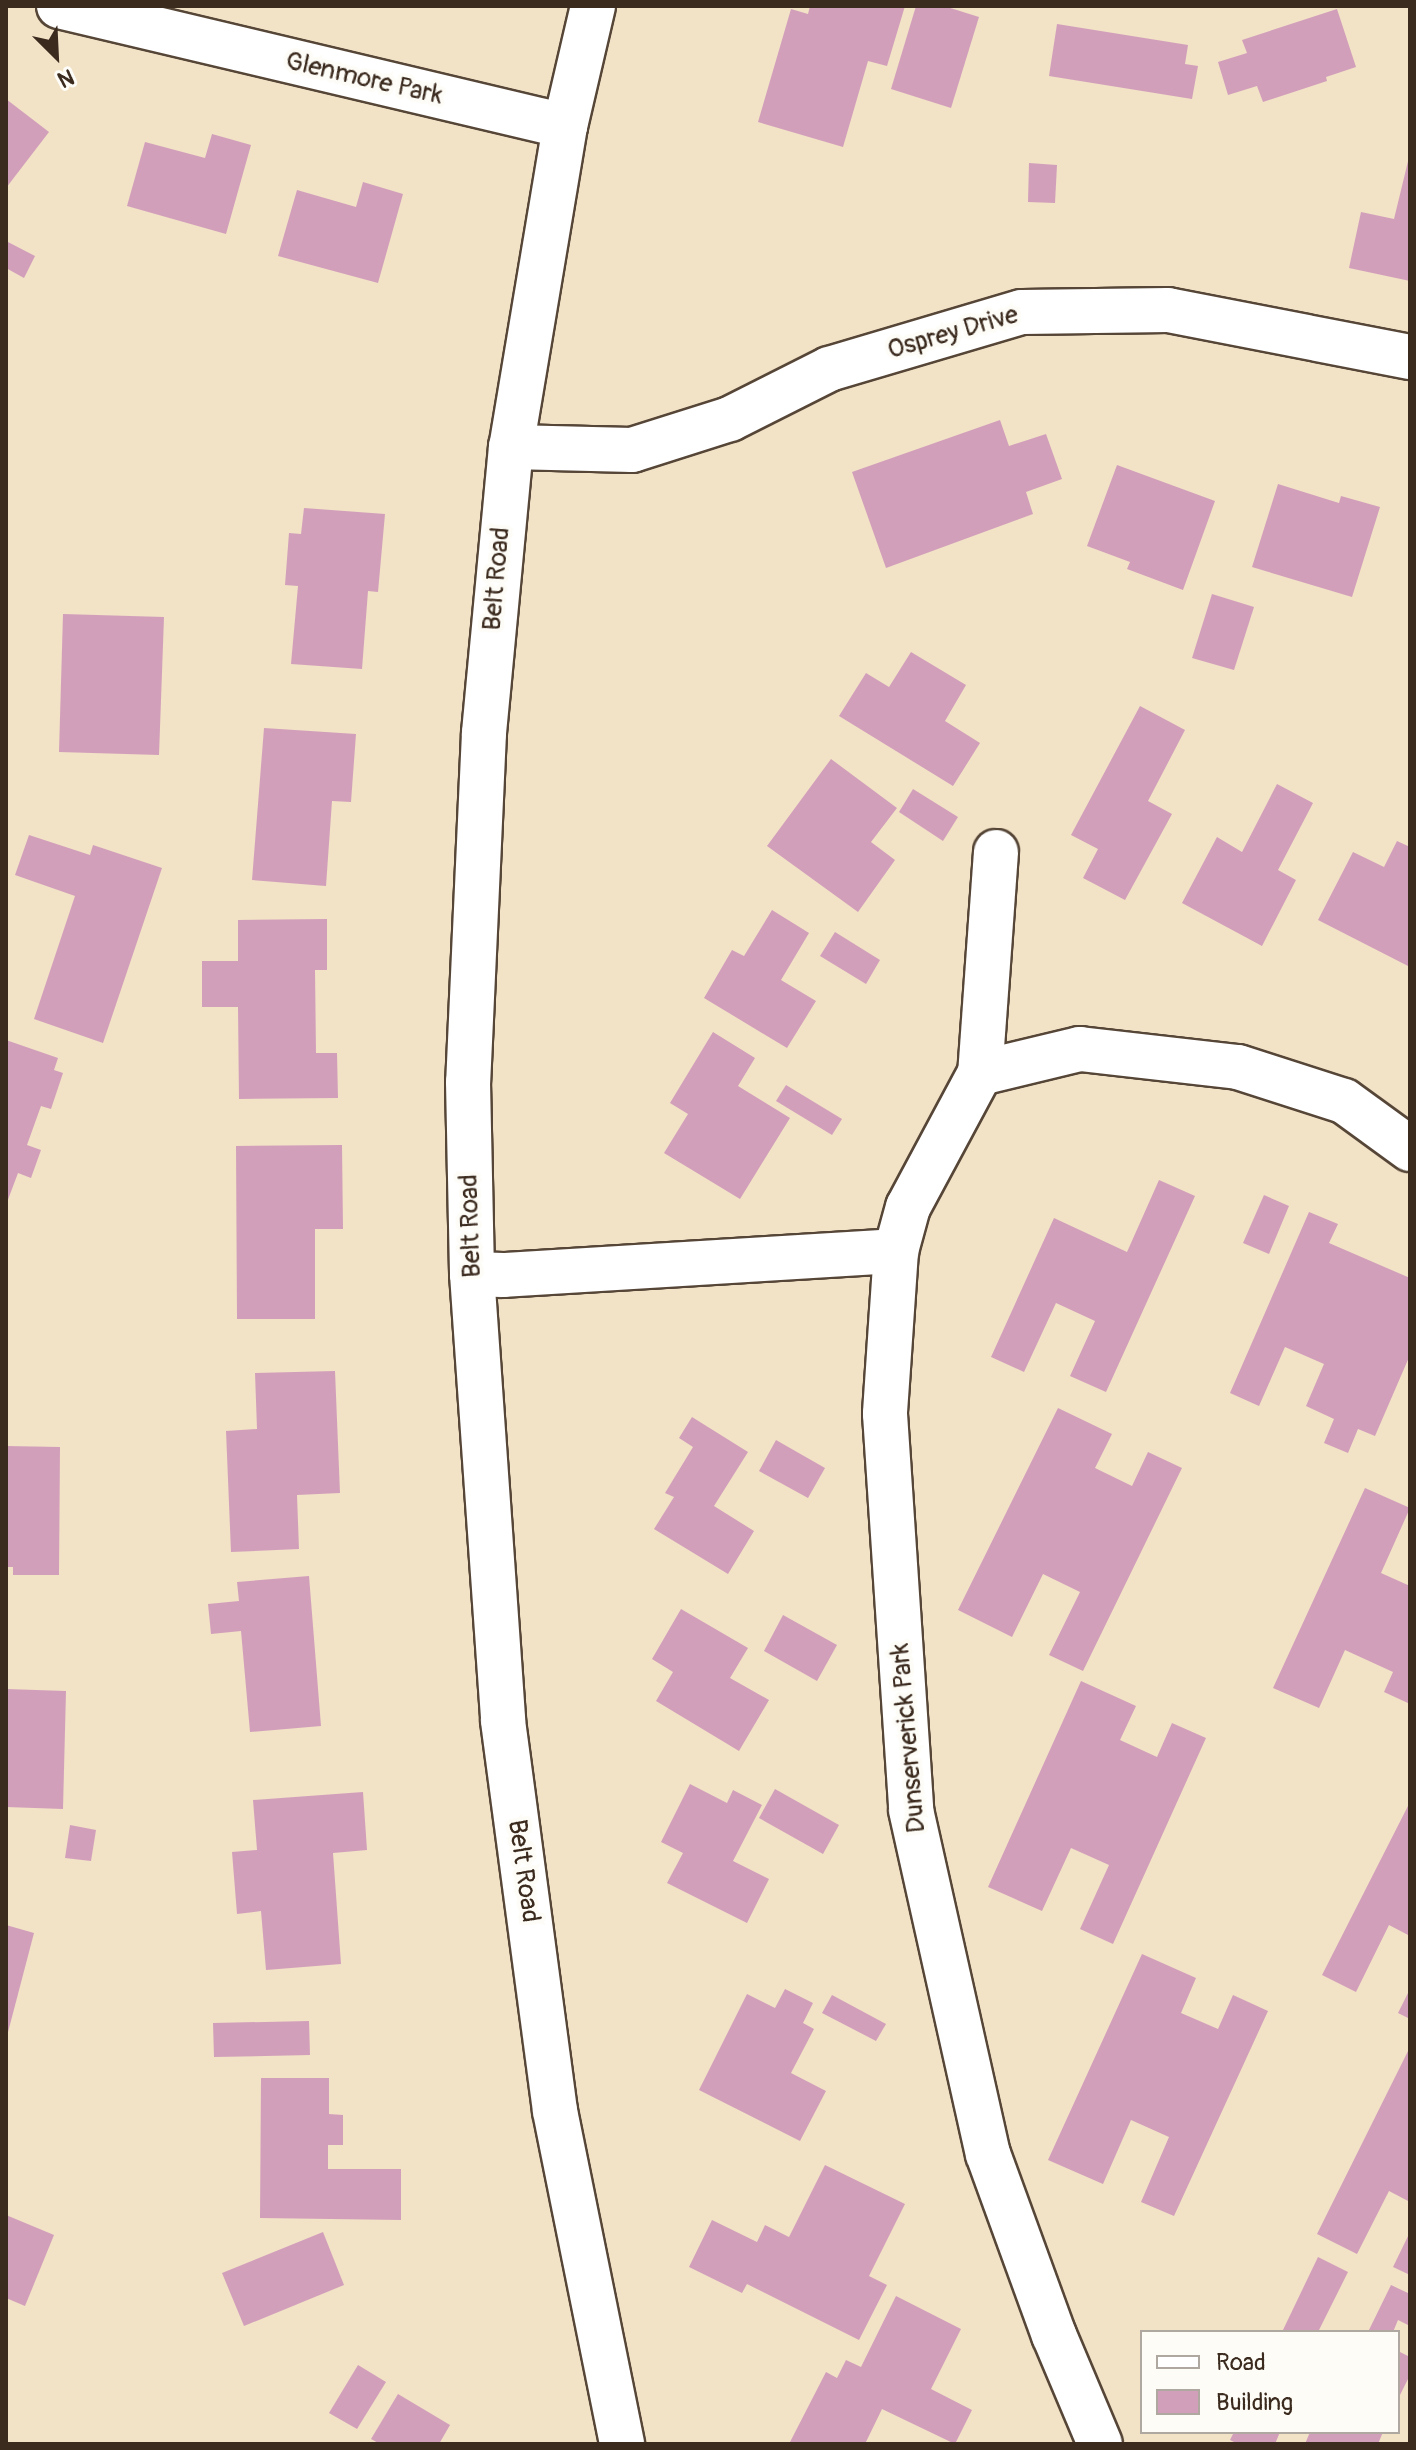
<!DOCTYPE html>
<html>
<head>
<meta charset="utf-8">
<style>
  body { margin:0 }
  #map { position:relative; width:1416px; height:2450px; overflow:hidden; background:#f2e2c6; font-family:Pangolin,sans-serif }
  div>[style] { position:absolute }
  .building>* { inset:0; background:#d29fbb }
  .roads { filter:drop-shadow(2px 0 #564637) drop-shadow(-2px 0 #564637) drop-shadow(0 2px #564637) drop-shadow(0 -2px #564637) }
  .minor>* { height:44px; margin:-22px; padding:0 22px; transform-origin:22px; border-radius:22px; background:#fff }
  span { translate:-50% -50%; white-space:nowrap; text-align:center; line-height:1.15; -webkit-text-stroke:8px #fdfcf7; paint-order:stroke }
  .street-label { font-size:26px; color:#3b2a1e }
  .frame { position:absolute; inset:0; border:8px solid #3b2a1e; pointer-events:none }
  .legend { position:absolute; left:1140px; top:2330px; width:260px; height:104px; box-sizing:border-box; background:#fdfcf7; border:2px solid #afa8a0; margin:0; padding:10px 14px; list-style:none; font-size:24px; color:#3b2a1e }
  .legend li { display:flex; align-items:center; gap:16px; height:40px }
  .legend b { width:40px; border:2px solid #afa8a0 }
  .north { position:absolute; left:16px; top:16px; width:80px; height:80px; -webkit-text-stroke:6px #fdfcf7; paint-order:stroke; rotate:156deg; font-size:22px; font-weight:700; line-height:32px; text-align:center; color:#3b2a1e }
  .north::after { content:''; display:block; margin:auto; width:28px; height:36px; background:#3b2a1e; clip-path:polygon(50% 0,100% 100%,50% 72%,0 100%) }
</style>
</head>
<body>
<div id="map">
  <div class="building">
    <div style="clip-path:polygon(810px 6px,905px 6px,887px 66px,868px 61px,843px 147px,758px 122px,791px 9px,808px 14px)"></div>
    <div style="clip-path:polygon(916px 6px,944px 6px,979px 17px,951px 108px,891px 89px)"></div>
    <div style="clip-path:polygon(1337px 9px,1356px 67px,1326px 77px,1327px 81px,1263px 102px,1257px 86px,1228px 95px,1218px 62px,1247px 53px,1242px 40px)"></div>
    <div style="clip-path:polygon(1057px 24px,1188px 45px,1185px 64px,1198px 66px,1192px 99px,1049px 76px)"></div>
    <div style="clip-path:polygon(6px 99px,49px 132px,6px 188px)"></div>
    <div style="clip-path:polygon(212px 134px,251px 145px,226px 234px,127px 206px,145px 142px,205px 158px)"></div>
    <div style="clip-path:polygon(1410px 153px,1410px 281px,1349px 268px,1361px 212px,1394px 219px)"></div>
    <div style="clip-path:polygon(1029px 163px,1057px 165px,1055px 203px,1028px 202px)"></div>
    <div style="clip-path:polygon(363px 182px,403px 194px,378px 283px,278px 256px,297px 190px,356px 207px)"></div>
    <div style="clip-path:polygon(6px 241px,35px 256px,24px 278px,6px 268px)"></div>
    <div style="clip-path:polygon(1000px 420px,1009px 446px,1046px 434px,1062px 479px,1026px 492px,1033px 514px,886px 568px,852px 472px)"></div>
    <div style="clip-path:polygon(1117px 465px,1215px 501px,1183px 590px,1127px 569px,1130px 562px,1087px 546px)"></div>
    <div style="clip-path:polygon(1278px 484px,1339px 503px,1341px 496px,1380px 507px,1352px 597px,1252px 567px)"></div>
    <div style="clip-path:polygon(304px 508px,385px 514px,378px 592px,368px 591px,362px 669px,291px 664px,298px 586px,285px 585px,289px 533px,301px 534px)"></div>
    <div style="clip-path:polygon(1212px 594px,1254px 607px,1234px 670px,1192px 658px)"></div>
    <div style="clip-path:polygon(63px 614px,164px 617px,159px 755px,59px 752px)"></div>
    <div style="clip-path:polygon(911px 652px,966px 685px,945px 721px,980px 743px,953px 786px,839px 716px,866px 673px,889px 687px)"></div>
    <div style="clip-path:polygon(1140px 706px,1185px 730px,1148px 801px,1172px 814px,1125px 900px,1083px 878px,1098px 849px,1071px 835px)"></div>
    <div style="clip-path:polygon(264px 728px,356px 734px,351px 802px,332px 801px,326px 886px,252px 880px)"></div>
    <div style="clip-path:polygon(831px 759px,897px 808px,871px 842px,895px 860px,858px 912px,767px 846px)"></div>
    <div style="clip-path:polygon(1277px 784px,1313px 803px,1278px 870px,1296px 880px,1262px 946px,1182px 903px,1217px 837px,1242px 852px)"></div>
    <div style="clip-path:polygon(913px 789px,958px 817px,943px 841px,899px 812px)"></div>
    <div style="clip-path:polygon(29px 835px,90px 855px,93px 845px,162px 868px,103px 1043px,34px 1019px,75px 896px,15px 875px)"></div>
    <div style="clip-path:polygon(1397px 841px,1410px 847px,1410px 967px,1318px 920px,1353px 852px,1384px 867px)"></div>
    <div style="clip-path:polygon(772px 910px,809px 933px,781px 980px,816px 1001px,787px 1048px,704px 998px,732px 950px,744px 956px)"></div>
    <div style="clip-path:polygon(327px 919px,327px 970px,315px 970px,316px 1053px,337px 1053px,338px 1098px,239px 1099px,238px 1007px,202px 1007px,202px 961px,238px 961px,238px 920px)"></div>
    <div style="clip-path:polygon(835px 932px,880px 960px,866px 984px,820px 956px)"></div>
    <div style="clip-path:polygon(713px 1032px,755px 1058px,738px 1086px,790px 1118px,740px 1199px,664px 1153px,688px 1114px,670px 1103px)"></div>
    <div style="clip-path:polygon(6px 1040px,58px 1058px,54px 1070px,63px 1073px,51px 1109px,41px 1106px,27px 1145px,41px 1150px,31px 1178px,18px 1173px,6px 1205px)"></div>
    <div style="clip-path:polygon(786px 1085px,842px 1119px,832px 1135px,776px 1101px)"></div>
    <div style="clip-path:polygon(342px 1145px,343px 1229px,315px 1229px,315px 1319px,237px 1319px,236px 1146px)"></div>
    <div style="clip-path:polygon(1159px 1180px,1195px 1196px,1106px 1392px,1070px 1376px,1095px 1321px,1056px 1303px,1024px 1372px,991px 1357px,1054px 1218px,1127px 1252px)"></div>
    <div style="clip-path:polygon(1264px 1195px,1289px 1206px,1269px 1254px,1243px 1243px)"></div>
    <div style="clip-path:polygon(1309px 1212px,1338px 1224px,1329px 1243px,1410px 1278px,1410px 1355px,1375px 1436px,1358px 1429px,1348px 1453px,1324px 1443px,1334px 1419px,1306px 1406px,1324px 1364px,1285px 1347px,1259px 1406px,1230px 1393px)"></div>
    <div style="clip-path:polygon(335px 1371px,340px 1493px,297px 1495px,299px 1549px,231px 1552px,226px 1431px,257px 1429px,255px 1373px)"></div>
    <div style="clip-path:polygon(1058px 1408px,1112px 1434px,1095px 1468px,1132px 1486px,1148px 1452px,1182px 1468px,1083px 1671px,1049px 1655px,1080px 1592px,1043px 1574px,1012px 1637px,958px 1610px)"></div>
    <div style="clip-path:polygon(692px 1417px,748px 1452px,714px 1506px,754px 1531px,728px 1574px,654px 1529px,674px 1497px,665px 1493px,693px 1447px,679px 1438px)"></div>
    <div style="clip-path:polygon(776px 1440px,825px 1468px,808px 1498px,759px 1471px)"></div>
    <div style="clip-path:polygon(6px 1446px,60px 1447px,59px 1575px,13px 1575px,13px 1567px,6px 1567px)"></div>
    <div style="clip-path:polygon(1365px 1488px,1410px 1508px,1381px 1573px,1410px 1586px,1410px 1704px,1384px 1692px,1393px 1672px,1345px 1650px,1319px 1708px,1273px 1688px)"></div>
    <div style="clip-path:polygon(309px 1576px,321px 1726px,250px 1732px,241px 1631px,211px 1634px,208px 1604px,239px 1601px,237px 1582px)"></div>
    <div style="clip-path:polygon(681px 1609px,748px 1648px,730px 1678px,769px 1700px,739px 1751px,656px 1701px,673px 1672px,652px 1659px)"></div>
    <div style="clip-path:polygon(783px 1615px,837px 1645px,817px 1681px,764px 1651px)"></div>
    <div style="clip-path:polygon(1081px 1681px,1136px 1706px,1120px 1740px,1157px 1757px,1172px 1723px,1206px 1738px,1113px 1944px,1080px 1929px,1109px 1865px,1071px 1848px,1042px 1911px,988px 1887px)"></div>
    <div style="clip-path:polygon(6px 1689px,66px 1691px,63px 1809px,6px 1807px)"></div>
    <div style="clip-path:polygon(690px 1784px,727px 1803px,733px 1790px,762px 1805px,733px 1861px,769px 1879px,747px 1923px,667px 1883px,683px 1853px,661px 1842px)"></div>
    <div style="clip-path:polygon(775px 1789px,839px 1825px,823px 1854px,759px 1818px)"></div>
    <div style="clip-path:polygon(363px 1792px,367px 1850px,333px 1853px,341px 1964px,266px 1970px,261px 1911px,237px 1914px,232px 1852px,257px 1850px,253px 1800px)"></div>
    <div style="clip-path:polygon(1410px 1802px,1410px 1936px,1389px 1925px,1356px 1992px,1322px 1975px)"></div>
    <div style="clip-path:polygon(70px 1825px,96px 1830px,91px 1861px,65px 1858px)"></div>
    <div style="clip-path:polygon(6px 1925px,34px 1933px,7px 2036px,6px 2036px)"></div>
    <div style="clip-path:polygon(1142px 1954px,1196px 1978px,1181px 2013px,1218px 2029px,1233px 1995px,1268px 2011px,1174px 2216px,1141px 2202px,1169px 2137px,1131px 2120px,1103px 2184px,1048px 2160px)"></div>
    <div style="clip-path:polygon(785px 1989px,813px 2003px,803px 2023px,814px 2029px,791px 2073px,826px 2091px,800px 2141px,699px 2090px,747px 1994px,775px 2008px)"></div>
    <div style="clip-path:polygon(1410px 1989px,1410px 2019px,1398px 2013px)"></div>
    <div style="clip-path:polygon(832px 1995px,886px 2024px,876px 2041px,822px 2013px)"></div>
    <div style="clip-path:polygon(309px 2021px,310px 2055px,214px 2057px,213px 2023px)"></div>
    <div style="clip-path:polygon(1410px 2047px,1410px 2202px,1389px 2191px,1357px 2254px,1317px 2234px)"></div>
    <div style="clip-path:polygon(261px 2078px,329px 2078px,329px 2114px,343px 2115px,343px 2145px,328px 2145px,328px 2169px,401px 2169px,401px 2220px,260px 2218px)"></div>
    <div style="clip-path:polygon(825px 2165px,905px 2204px,869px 2276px,887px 2285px,859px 2340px,747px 2284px,742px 2293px,689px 2267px,712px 2220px,757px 2242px,765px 2225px,789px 2237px)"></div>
    <div style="clip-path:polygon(6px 2215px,54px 2235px,25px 2306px,6px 2298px)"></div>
    <div style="clip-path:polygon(323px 2232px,344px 2285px,244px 2326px,222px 2273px)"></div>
    <div style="clip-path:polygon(1410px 2232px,1410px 2275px,1393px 2267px)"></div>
    <div style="clip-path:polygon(1318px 2257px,1348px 2272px,1318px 2332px,1282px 2332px)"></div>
    <div style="clip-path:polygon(1391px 2285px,1410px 2294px,1410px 2326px,1398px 2320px,1393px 2332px,1368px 2332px)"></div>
    <div style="clip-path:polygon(896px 2296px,961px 2329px,931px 2389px,972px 2410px,955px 2444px,882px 2409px,865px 2444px,789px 2444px,826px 2372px,837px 2378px,846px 2360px,861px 2367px)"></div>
    <div style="clip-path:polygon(1398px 2351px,1410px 2357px,1410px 2375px,1398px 2399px)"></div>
    <div style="clip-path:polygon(358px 2365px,386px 2382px,357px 2429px,329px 2413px)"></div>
    <div style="clip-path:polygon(398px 2394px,450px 2425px,439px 2444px,380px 2444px,371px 2439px)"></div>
    <div style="clip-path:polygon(1234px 2432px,1280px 2432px,1275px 2444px,1238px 2444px,1230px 2440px)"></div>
    <div style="clip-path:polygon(1310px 2432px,1383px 2432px,1378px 2444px,1305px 2444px)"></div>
  </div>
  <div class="roads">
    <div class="minor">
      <div style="left:59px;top:6px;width:520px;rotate:13.34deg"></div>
      <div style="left:593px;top:6px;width:123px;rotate:103.1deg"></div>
      <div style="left:565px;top:126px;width:326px;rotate:99.5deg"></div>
      <div style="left:511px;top:447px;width:287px;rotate:95.4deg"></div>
      <div style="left:484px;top:733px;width:349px;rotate:92.6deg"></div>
      <div style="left:468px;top:1082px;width:192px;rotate:88.8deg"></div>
      <div style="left:472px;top:1274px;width:448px;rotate:86deg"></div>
      <div style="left:503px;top:1721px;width:393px;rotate:82.4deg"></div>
      <div style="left:555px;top:2111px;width:340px;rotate:78.6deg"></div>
      <div style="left:511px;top:447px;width:121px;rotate:1.4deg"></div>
      <div style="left:632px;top:450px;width:103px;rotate:-17.6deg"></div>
      <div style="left:730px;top:419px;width:111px;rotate:-26.8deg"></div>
      <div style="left:829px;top:369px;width:201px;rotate:-16.5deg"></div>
      <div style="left:1022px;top:312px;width:146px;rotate:-0.8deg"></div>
      <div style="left:1168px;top:310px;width:247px;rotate:11deg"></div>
      <div style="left:996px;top:852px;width:222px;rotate:94.1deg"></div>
      <div style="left:980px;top:1073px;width:152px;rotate:118.2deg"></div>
      <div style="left:908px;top:1207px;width:46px;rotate:105.3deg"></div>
      <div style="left:896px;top:1251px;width:163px;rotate:93.9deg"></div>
      <div style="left:885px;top:1414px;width:397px;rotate:86.2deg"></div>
      <div style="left:911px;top:1810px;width:353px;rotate:77.4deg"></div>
      <div style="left:988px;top:2154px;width:193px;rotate:70deg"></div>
      <div style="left:1054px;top:2335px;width:118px;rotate:67.1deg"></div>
      <div style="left:980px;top:1073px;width:103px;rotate:-13.5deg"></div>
      <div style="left:1080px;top:1049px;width:159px;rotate:6.5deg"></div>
      <div style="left:1238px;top:1067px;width:111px;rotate:17.8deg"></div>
      <div style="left:1344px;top:1101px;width:82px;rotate:36deg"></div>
      <div style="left:472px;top:1274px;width:31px;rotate:2deg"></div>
      <div style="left:503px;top:1275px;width:394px;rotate:-3.5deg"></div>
    </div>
  </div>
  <div class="street-label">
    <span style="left:364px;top:79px;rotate:13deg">Glenmore Park</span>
    <span style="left:953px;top:333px;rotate:-16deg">Osprey Drive</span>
    <span style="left:497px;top:579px;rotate:-85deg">Belt Road</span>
    <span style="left:471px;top:1226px;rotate:-92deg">Belt Road</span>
    <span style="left:909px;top:1738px;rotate:-95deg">Dunserverick Park</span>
    <span style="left:523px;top:1871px;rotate:82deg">Belt Road</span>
  </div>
  <div class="frame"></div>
  <ul class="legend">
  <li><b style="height:10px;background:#fff"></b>Road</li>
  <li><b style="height:22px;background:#d29fbb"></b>Building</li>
  </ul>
  <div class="north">N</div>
</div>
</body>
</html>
